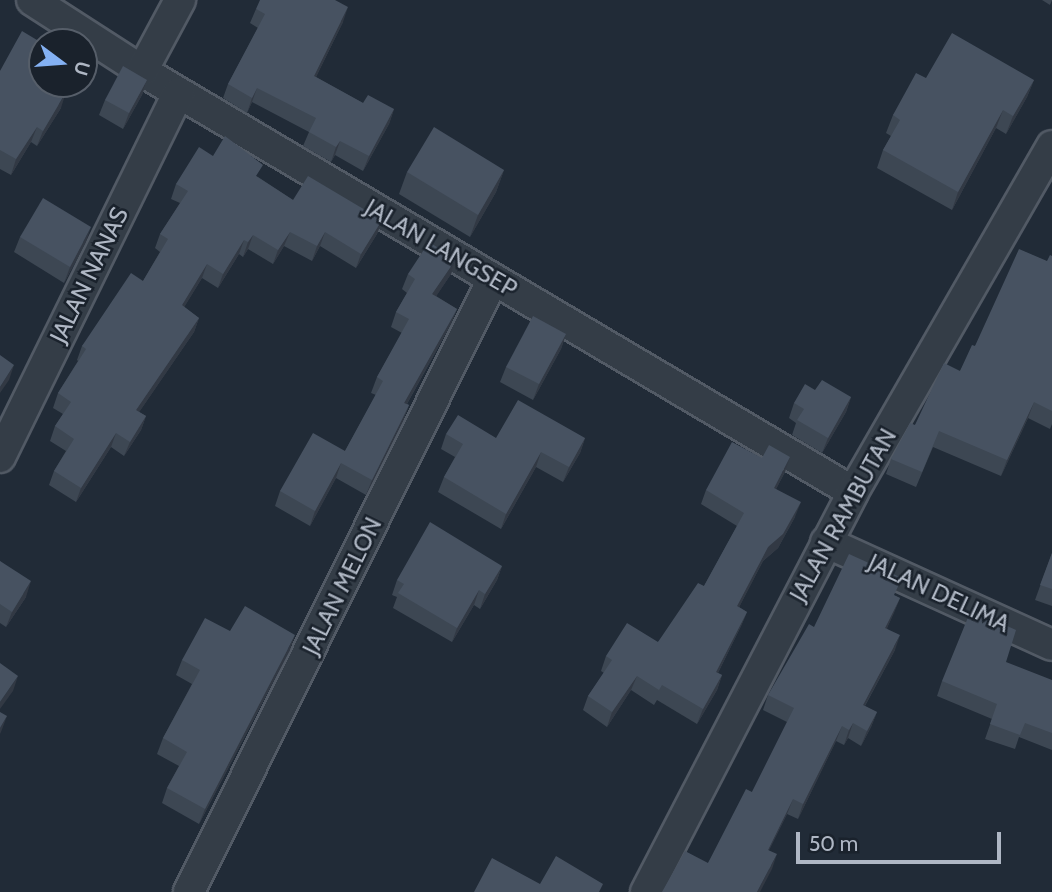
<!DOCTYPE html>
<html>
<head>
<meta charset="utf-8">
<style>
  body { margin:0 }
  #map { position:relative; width:1052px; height:892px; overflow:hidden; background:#212b37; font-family:Cabin,sans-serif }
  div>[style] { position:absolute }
  .roads { filter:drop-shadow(2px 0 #525a65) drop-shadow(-2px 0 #525a65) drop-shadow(0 2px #525a65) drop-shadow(0 -2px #525a65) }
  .minor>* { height:30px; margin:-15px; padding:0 15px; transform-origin:15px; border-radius:15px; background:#343d47 }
  .wall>* { inset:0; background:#3d4753 }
  .shaded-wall>* { inset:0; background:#323944 }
  .building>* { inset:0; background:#475261 }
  span { translate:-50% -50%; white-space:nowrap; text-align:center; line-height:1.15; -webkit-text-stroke:5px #1a222c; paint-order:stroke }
  .street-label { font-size:24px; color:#afb7c4 }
  .north { position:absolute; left:28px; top:28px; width:70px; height:70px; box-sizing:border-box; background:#1a222c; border:2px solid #565e69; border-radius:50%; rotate:106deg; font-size:19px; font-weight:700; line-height:28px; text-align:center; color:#afb7c4 }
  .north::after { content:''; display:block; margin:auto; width:24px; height:32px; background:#84b1f3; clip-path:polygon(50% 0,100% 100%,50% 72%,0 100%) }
  .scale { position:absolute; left:796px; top:832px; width:205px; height:32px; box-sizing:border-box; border:4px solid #afb7c4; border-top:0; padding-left:9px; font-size:21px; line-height:24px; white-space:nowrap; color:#afb7c4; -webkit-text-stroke:5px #1a222c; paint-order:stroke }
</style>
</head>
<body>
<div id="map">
  <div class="roads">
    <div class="minor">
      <div style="left:32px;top:0;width:131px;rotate:32.8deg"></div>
      <div style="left:142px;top:71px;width:826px;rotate:30.63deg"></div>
      <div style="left:142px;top:71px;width:81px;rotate:-61.8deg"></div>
      <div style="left:0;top:457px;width:405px;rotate:-63.9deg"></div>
      <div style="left:826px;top:542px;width:248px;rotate:24.5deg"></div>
      <div style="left:189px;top:892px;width:684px;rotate:-63.62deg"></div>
      <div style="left:646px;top:892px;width:450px;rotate:-62.6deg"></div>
      <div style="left:853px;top:492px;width:399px;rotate:-60.1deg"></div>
    </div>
  </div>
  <div class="wall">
    <div style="clip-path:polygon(1042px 0,1052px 0,1050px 5px)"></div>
    <div style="clip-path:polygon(256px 9px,343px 22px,316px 77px,363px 103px,394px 109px,389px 124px,363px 171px,335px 155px,331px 162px,303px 146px,309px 132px,252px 102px,247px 113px,223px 98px,228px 84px,258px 28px,250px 23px)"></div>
    <div style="clip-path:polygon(42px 43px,42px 73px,40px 77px,61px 108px,37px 146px,31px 142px,11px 175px,0 169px,0 71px)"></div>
    <div style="clip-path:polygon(926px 78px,1034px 80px,1027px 97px,1006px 134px,996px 128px,952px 210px,877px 168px,883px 150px,891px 136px,886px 133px,893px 115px)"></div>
    <div style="clip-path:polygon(147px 80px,142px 95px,123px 129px,99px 115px,105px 100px)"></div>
    <div style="clip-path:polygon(213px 156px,258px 177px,293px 200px,382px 220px,377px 234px,356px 268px,320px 246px,312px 261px,284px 246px,273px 264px,248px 249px,243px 257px,239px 254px,218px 288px,202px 278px,184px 307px,199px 318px,194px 332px,139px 412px,146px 416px,141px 430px,124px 456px,111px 447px,76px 502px,49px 485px,54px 471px,66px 451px,50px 441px,55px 426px,63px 414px,53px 408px,58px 393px,78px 361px,77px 360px,82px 346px,143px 281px,160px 252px,155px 248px,160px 234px,180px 203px,171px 199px,176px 184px)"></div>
    <div style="clip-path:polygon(504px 170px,496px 192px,470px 237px,399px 194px,407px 172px)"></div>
    <div style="clip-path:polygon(20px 237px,86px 242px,64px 283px,14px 252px)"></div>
    <div style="clip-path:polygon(1052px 256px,1052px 424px,1050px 429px,1028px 418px,1001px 476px,933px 447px,916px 487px,886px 474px,891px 459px,915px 425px,960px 371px,975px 346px)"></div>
    <div style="clip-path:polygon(456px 259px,451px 274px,436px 296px,457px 309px,451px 324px,407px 404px,409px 405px,403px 421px,366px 495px,336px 478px,310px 526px,275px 506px,280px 491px,345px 451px,376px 395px,371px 393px,377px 377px,402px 333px,391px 327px,396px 312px,407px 293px,402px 289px,408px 274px)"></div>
    <div style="clip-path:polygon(566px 334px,561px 349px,533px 400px,500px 382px,506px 367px)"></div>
    <div style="clip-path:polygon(815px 390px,851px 397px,846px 412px,822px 453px,792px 435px,796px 423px,789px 418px,794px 403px)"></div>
    <div style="clip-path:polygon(446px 434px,496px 438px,585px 438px,580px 453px,563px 482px,536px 467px,501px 529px,438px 492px,444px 477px,455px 457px,441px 449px)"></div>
    <div style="clip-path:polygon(785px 472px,776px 489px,795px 517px,778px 548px,763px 561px,739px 607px,747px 612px,741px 626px,718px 673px,722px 675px,717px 690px,697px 724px,657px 700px,654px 705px,631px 690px,607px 727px,583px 710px,588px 696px,604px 673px,601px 671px,606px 656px,658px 642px,704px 586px,737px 526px,701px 504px,706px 490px)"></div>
    <div style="clip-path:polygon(1052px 553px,1052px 606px,1035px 600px)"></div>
    <div style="clip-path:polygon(0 561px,26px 597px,6px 627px,0 623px)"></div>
    <div style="clip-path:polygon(502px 566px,497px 580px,480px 609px,474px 605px,452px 642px,393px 608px,397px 597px,392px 595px,397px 580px)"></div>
    <div style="clip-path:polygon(895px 596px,900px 598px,887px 628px,895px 650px,865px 706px,877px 712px,871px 727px,861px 746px,848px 738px,844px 745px,836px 741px,798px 819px,787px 814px,769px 850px,772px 869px,708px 863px,752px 792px,787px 722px,763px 710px,768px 695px)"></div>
    <div style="clip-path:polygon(230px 631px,290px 650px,199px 824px,162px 803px,167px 788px,179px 766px,157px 754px,163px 738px,192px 684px,176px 675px,182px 660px)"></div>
    <div style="clip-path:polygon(1052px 680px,1052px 750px,1019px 737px,1015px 749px,985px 739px,992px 719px,937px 696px,942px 681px)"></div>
  </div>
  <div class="shaded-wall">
    <div style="clip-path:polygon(348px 7px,343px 22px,309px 91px,314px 76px)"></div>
    <div style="clip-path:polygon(147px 80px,142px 95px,123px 129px,129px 113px)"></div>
    <div style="clip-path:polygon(1034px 80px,1027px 97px,1006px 134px,1013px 116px)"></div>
    <div style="clip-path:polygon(257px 88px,252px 102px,247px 113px,252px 98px)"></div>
    <div style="clip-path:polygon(66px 92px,61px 108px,37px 146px,43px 131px)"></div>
    <div style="clip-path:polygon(394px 109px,389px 124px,363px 171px,369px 156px)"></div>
    <div style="clip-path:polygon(1003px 110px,996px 128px,952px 210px,958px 192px)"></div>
    <div style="clip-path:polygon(37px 127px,31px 142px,11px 175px,16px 159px)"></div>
    <div style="clip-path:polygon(340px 141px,335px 155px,331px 162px,336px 147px)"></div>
    <div style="clip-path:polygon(504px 170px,496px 192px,470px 237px,478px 215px)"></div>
    <div style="clip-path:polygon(382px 220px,377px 234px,356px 268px,361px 254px)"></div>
    <div style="clip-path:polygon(91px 227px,86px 242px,64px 283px,70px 267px)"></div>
    <div style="clip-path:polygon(290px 232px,284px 246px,273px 264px,278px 250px)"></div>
    <div style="clip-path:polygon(325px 232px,320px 246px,312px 261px,317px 246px)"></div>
    <div style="clip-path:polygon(253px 235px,248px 249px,243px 257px,248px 242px)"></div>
    <div style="clip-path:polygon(244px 240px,239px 254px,218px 288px,223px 274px)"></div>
    <div style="clip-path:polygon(456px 259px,451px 274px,427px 310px,432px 294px)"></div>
    <div style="clip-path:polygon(207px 264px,202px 278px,177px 319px,182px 305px)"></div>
    <div style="clip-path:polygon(457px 309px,451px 324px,399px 418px,404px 403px)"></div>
    <div style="clip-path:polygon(199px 318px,194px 332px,131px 424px,136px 410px)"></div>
    <div style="clip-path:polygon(566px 334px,561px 349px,533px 400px,539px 384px)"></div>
    <div style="clip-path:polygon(14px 365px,9px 380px,0 393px,0 387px)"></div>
    <div style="clip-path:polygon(851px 397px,846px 412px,822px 453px,828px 438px)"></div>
    <div style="clip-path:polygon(1034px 402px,1028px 418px,1001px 476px,1007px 460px)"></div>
    <div style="clip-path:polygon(409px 405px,403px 421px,366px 495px,372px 480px)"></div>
    <div style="clip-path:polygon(146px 416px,141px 430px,124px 456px,130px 442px)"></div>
    <div style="clip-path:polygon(116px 433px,111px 447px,76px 502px,81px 488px)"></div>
    <div style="clip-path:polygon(585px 438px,580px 453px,563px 482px,569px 467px)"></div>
    <div style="clip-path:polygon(541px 452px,536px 467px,501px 529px,506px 514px)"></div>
    <div style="clip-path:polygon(790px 457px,785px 472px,769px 502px,774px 488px)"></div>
    <div style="clip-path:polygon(341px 463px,336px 478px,310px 526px,315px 511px)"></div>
    <div style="clip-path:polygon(801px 502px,795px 517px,778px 548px,763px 561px,732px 621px,737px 606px,768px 547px)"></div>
    <div style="clip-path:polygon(502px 566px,497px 580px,480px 609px,485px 594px)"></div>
    <div style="clip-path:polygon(31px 581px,26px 597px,6px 627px,12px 612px)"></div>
    <div style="clip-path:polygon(479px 590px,474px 605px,452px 642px,457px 628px)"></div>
    <div style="clip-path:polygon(900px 598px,894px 613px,880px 643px,885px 628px)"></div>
    <div style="clip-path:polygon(747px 612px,741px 626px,711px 687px,716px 672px)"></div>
    <div style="clip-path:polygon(295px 635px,290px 650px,199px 824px,205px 809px)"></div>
    <div style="clip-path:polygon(900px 635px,895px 650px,857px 720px,863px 705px)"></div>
    <div style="clip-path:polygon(722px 675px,717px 690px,697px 724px,703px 709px)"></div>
    <div style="clip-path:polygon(18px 676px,13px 691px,0 709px,0 702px)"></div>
    <div style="clip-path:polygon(637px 676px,631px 690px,607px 727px,612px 712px)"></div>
    <div style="clip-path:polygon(877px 712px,871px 727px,861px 746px,867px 731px)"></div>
    <div style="clip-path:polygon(7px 716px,1px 732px,0 734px,0 728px)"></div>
    <div style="clip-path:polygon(853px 723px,848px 738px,844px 745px,849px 730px)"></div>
    <div style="clip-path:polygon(842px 726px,836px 741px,798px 819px,803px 804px)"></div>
    <div style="clip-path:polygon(793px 799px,787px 814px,762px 864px,768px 850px)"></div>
    <div style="clip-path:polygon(777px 854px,772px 869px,760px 892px,757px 892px)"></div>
  </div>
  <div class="building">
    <div style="clip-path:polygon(260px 0,335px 0,348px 7px,314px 76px,363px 103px,368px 95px,394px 109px,369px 156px,340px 141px,336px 147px,309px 132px,316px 118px,257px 88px,252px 98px,228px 84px,265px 14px,256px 9px)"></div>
    <div style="clip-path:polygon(22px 31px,42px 43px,42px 67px,37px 75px,42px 78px,42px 84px,52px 84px,66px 92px,43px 131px,37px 127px,16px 159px,0 150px,0 71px)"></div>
    <div style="clip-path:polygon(952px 33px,1034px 80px,1013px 116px,1003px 110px,958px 192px,883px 150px,900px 120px,893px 115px,916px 73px,926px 78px)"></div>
    <div style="clip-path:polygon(123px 66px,147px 80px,129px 113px,105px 100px)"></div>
    <div style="clip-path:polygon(434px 127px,504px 170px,478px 215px,407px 172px)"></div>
    <div style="clip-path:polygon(225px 136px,263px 165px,256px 176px,293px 200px,308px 176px,382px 220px,361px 254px,325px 232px,317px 246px,290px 232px,278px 250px,253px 235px,248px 242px,244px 240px,223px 274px,207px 264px,182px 305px,199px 318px,136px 410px,146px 416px,130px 442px,116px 433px,81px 488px,54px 471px,74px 439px,55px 426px,71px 402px,58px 393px,86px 349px,82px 346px,131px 273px,143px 281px,168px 239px,160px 234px,188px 191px,176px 184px,199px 147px,213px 156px)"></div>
    <div style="clip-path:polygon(43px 198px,91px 227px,70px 267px,20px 237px)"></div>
    <div style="clip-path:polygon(429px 242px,456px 259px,432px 294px,457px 309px,404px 403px,409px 405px,372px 480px,341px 463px,315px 511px,280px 491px,313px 433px,345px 451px,383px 381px,377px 377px,409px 319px,396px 312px,415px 279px,408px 274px)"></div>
    <div style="clip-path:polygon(1019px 249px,1047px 261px,1050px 255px,1052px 256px,1052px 411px,1034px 402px,1007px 460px,939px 431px,922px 472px,891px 459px,910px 423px,915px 425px,944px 363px,960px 371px,972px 345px,975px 346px)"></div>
    <div style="clip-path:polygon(533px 316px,566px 334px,539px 384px,506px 367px)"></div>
    <div style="clip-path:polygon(0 355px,14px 365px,0 387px)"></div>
    <div style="clip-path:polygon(822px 380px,851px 397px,828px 438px,797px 420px,804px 409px,794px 403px,805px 384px,815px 390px)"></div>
    <div style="clip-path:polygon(518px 400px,585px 438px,569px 467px,541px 452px,506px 514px,444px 477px,463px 444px,446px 434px,458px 415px,496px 438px)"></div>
    <div style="clip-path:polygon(732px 442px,762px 458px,769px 445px,790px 457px,774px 488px,801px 502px,783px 534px,768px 547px,737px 606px,747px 612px,716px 672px,722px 675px,703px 709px,662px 685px,659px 690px,637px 676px,612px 712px,588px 696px,612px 660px,606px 656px,627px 623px,658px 642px,698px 583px,704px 586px,744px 513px,706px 490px)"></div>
    <div style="clip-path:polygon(430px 522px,502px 566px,485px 594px,479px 590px,457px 628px,398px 593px,404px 584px,397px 580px)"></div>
    <div style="clip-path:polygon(1052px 553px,1052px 589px,1040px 585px)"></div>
    <div style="clip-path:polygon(849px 554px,902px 578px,894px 595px,900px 598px,885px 628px,900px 635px,863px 705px,877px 712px,867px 731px,853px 723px,849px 730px,842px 726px,803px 804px,793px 799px,768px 850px,777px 854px,757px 892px,662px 892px,685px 851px,708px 863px,746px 789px,752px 792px,794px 708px,768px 695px,809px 624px,814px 627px)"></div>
    <div style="clip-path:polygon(0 561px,31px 581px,12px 612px,0 604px)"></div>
    <div style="clip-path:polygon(245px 606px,295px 635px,205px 809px,167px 788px,187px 752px,163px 738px,200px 670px,182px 660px,205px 618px,230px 631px)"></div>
    <div style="clip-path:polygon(971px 610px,1016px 630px,1006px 662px,1052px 680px,1052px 733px,1025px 723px,1020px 735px,990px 724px,997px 704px,942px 681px)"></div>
    <div style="clip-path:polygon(0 663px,18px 676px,0 702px)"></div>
    <div style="clip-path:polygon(0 712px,7px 716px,0 728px)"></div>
    <div style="clip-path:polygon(556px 856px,603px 884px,599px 892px,474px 892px,492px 858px,540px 884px)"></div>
  </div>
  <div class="street-label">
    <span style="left:441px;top:248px;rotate:30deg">JALAN LANGSEP</span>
    <span style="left:89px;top:275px;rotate:-64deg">JALAN NANAS</span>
    <span style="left:843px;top:515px;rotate:-61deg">JALAN RAMBUTAN</span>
    <span style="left:342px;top:586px;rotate:-64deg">JALAN MELON</span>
    <span style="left:939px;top:593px;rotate:25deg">JALAN DELIMA</span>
  </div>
  <div class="north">U</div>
  <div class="scale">50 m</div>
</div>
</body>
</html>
